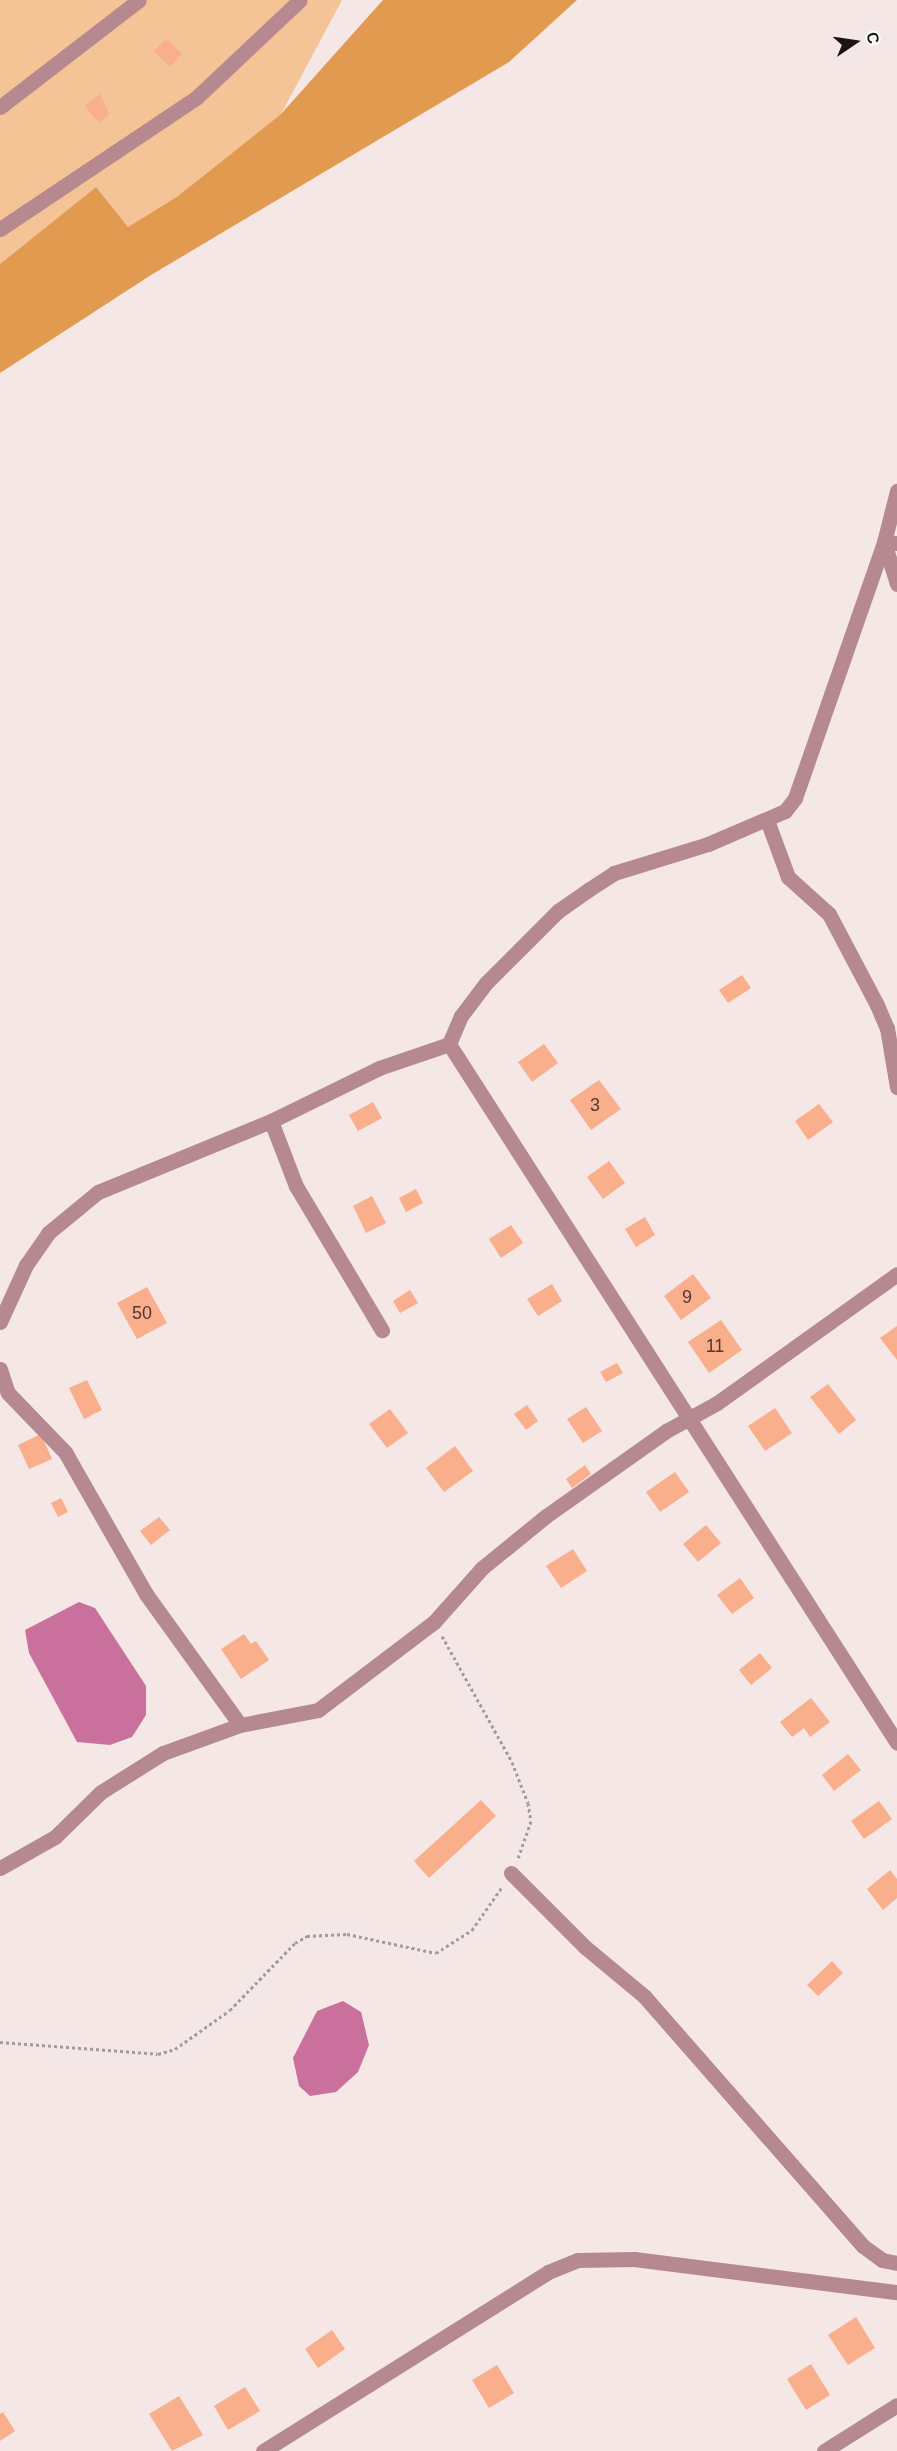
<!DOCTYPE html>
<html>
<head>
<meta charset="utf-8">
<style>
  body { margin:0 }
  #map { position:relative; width:897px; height:2451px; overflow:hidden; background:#f4e7e6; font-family:Arial,sans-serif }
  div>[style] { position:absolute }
  .green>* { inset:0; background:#f4c396 }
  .forest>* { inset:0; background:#e29a50 }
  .water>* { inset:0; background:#ca709d }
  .building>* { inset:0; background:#f9ae8c }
  .path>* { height:3px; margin-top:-1.5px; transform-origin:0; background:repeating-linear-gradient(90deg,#a59b9b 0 3px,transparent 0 6px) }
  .minor>* { height:15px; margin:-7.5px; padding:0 7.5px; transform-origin:7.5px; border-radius:7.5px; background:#b6888f }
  span { translate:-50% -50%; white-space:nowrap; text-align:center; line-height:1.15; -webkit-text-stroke:4.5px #fff; paint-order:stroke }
  .number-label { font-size:18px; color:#513a32 }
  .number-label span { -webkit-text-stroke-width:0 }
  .north { position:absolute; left:825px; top:12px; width:60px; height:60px; -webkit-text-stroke:4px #fff; paint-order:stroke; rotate:77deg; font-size:16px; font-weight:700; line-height:24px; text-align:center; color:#191414 }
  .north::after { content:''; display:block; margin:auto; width:21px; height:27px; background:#191414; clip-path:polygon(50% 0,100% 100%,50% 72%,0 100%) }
</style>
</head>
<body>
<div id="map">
  <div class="green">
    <div style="clip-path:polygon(0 0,342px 0,281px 114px,178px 196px,128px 227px,96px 187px,0 264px)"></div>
  </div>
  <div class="forest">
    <div style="clip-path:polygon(383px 0,577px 0,509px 62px,151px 275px,0 373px,0 264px,96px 187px,128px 227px,178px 196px,281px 114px)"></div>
  </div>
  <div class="water">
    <div style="clip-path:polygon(79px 1602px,95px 1608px,146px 1686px,146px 1715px,132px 1737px,110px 1745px,77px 1742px,29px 1653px,25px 1630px)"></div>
    <div style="clip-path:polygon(343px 2001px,361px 2012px,369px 2045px,358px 2072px,336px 2092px,310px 2096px,299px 2086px,293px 2058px,317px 2011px)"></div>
  </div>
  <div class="building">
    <div style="clip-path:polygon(166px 39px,182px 54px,170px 67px,154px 51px)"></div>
    <div style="clip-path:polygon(100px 94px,109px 114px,99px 123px,85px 106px)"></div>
    <div style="clip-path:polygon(742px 975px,751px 988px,728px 1003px,719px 990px)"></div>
    <div style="clip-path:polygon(544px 1044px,558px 1063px,532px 1082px,518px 1062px)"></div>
    <div style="clip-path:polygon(599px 1080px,621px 1109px,591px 1130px,570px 1100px)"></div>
    <div style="clip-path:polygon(373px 1102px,382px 1118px,358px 1131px,349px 1115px)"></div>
    <div style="clip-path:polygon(819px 1104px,833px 1122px,808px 1140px,795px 1121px)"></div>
    <div style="clip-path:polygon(609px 1161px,625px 1183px,603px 1199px,587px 1177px)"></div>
    <div style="clip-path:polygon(416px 1189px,423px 1203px,406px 1212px,399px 1198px)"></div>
    <div style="clip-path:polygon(372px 1196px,386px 1223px,366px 1233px,353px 1206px)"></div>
    <div style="clip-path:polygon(645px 1217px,655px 1235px,636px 1247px,625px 1229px)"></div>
    <div style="clip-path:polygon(511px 1225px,523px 1243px,501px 1258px,489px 1239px)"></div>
    <div style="clip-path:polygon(693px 1274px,711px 1298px,681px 1320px,664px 1296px)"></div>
    <div style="clip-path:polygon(552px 1284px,562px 1301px,538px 1316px,527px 1299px)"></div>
    <div style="clip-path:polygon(147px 1287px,167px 1323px,137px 1339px,117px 1303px)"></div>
    <div style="clip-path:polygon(410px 1290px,418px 1303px,400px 1313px,393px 1301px)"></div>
    <div style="clip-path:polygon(721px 1320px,742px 1350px,709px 1373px,688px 1342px)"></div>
    <div style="clip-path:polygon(897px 1326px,897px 1360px,880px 1338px)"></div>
    <div style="clip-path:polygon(617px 1363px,623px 1373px,606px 1382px,600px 1372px)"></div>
    <div style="clip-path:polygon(87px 1380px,102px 1410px,84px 1419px,69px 1388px)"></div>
    <div style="clip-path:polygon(828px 1384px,856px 1420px,839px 1434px,810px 1397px)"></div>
    <div style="clip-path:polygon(527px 1405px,538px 1421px,526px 1430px,514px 1414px)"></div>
    <div style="clip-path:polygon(586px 1407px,602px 1431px,583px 1443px,567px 1419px)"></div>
    <div style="clip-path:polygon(775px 1408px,792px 1433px,765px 1451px,748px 1426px)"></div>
    <div style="clip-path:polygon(390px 1409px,408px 1433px,387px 1448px,369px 1424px)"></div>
    <div style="clip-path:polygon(41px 1434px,52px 1459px,29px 1469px,18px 1445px)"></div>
    <div style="clip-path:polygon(455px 1446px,473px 1471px,444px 1492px,426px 1468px)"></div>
    <div style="clip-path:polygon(585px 1465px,591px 1474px,572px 1488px,566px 1479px)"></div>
    <div style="clip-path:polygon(675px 1472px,689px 1492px,660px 1512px,646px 1492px)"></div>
    <div style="clip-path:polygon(61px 1498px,68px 1512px,58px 1517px,51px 1503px)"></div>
    <div style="clip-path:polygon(159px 1517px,170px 1530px,151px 1545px,140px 1531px)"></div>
    <div style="clip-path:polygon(706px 1525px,721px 1543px,698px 1562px,683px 1544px)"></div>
    <div style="clip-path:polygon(573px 1549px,587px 1571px,561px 1588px,546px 1566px)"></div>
    <div style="clip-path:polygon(740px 1578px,754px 1598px,732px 1614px,717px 1595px)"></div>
    <div style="clip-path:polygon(244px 1634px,251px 1644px,256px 1641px,269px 1660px,241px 1679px,221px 1649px)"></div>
    <div style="clip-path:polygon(760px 1653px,772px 1668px,751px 1685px,739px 1670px)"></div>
    <div style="clip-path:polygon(811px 1698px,830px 1722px,810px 1737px,804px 1728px,792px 1737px,780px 1722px)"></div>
    <div style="clip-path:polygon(848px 1754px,861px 1770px,834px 1791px,822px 1775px)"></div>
    <div style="clip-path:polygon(481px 1800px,496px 1816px,429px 1878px,414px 1861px)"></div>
    <div style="clip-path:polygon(879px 1801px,892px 1819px,864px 1839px,851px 1821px)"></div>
    <div style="clip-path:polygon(890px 1870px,897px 1879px,897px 1898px,883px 1910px,867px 1889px)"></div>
    <div style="clip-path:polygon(832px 1961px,843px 1973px,818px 1996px,807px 1985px)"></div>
    <div style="clip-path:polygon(856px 2317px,875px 2348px,848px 2365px,828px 2335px)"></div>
    <div style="clip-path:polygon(332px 2330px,345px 2349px,318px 2368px,305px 2349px)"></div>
    <div style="clip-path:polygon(811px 2364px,830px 2395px,806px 2410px,787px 2379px)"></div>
    <div style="clip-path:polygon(497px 2365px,514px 2393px,489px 2408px,472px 2380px)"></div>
    <div style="clip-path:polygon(245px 2387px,260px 2411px,228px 2430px,214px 2406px)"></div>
    <div style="clip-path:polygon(179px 2396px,203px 2435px,172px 2451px,149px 2414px)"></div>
    <div style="clip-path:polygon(3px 2412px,15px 2431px,0 2441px,0 2414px)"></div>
  </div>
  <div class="path">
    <div style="left:442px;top:1636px;width:144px;rotate:60.9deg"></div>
    <div style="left:512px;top:1762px;width:44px;rotate:68.7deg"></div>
    <div style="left:528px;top:1803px;width:18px;rotate:81deg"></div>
    <div style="left:531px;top:1821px;width:42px;rotate:109.3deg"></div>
    <div style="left:0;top:2042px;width:158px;rotate:4.3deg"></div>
    <div style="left:158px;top:2054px;width:18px;rotate:-16deg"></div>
    <div style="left:175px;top:2049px;width:67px;rotate:-35.3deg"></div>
    <div style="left:230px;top:2010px;width:93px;rotate:-45.9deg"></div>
    <div style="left:295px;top:1943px;width:14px;rotate:-30deg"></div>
    <div style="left:307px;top:1936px;width:40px;rotate:-2.9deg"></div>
    <div style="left:347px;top:1934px;width:91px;rotate:12.1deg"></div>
    <div style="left:436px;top:1953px;width:43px;rotate:-32.6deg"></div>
    <div style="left:472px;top:1930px;width:52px;rotate:-55.1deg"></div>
  </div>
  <div class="minor">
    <div style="left:0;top:107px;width:175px;rotate:-37.6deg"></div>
    <div style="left:0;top:229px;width:237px;rotate:-33.8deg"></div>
    <div style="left:197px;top:97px;width:141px;rotate:-43.3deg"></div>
    <div style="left:897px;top:543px;width:13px;rotate:-176deg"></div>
    <div style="left:884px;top:542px;width:44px;rotate:72.8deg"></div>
    <div style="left:767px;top:820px;width:61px;rotate:69.8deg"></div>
    <div style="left:788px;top:877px;width:55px;rotate:42.1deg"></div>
    <div style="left:829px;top:914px;width:103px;rotate:62.2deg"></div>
    <div style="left:877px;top:1005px;width:25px;rotate:67deg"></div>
    <div style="left:887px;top:1028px;width:60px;rotate:80.4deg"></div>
    <div style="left:449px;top:1044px;width:830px;rotate:57.34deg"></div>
    <div style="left:449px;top:1044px;width:30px;rotate:-67deg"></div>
    <div style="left:461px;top:1016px;width:41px;rotate:-52.9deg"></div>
    <div style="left:486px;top:983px;width:102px;rotate:-45deg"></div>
    <div style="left:558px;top:911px;width:37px;rotate:-35deg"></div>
    <div style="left:588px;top:890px;width:31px;rotate:-33deg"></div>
    <div style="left:614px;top:873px;width:98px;rotate:-17.1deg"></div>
    <div style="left:708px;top:844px;width:84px;rotate:-23.2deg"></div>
    <div style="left:785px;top:811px;width:16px;rotate:-52deg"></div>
    <div style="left:795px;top:798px;width:271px;rotate:-70.8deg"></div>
    <div style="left:884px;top:542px;width:53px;rotate:-75.7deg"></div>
    <div style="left:271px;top:1121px;width:70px;rotate:69deg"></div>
    <div style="left:296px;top:1186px;width:168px;rotate:59.2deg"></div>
    <div style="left:0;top:1322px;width:63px;rotate:-65.5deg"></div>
    <div style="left:26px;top:1265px;width:39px;rotate:-55deg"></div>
    <div style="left:48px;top:1233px;width:65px;rotate:-39.4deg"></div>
    <div style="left:98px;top:1192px;width:187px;rotate:-22.3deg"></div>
    <div style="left:271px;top:1121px;width:120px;rotate:-26.1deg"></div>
    <div style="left:379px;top:1068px;width:74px;rotate:-18.9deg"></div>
    <div style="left:0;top:1369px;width:25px;rotate:72deg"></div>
    <div style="left:8px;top:1393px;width:82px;rotate:46deg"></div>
    <div style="left:65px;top:1452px;width:163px;rotate:60.3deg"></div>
    <div style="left:146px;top:1594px;width:161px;rotate:54.3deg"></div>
    <div style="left:0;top:1868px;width:63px;rotate:-29.4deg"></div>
    <div style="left:55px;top:1837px;width:64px;rotate:-44.4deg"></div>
    <div style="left:101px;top:1792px;width:73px;rotate:-32.2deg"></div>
    <div style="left:163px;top:1753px;width:82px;rotate:-20deg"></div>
    <div style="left:240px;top:1725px;width:79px;rotate:-10.9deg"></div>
    <div style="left:318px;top:1710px;width:146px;rotate:-37.2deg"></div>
    <div style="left:434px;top:1622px;width:72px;rotate:-48.4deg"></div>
    <div style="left:482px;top:1568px;width:82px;rotate:-39.1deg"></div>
    <div style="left:546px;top:1516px;width:147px;rotate:-35.3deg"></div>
    <div style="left:666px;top:1431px;width:58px;rotate:-28.8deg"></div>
    <div style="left:717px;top:1403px;width:221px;rotate:-35.6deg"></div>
    <div style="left:511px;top:1873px;width:105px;rotate:45deg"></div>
    <div style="left:585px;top:1947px;width:77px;rotate:39.7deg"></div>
    <div style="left:644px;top:1996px;width:332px;rotate:48.8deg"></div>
    <div style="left:863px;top:2246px;width:24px;rotate:36deg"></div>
    <div style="left:882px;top:2260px;width:15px;rotate:11deg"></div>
    <div style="left:263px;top:2451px;width:337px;rotate:-32.1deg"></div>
    <div style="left:548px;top:2272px;width:32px;rotate:-22deg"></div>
    <div style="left:578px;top:2260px;width:56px;rotate:-1deg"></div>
    <div style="left:634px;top:2259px;width:265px;rotate:7.2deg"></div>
    <div style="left:824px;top:2451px;width:86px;rotate:-32.2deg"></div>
  </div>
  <div class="number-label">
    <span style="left:595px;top:1105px">3</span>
    <span style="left:687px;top:1297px">9</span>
    <span style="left:142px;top:1313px">50</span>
    <span style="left:715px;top:1346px">11</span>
  </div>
  <div class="north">С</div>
</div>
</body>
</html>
